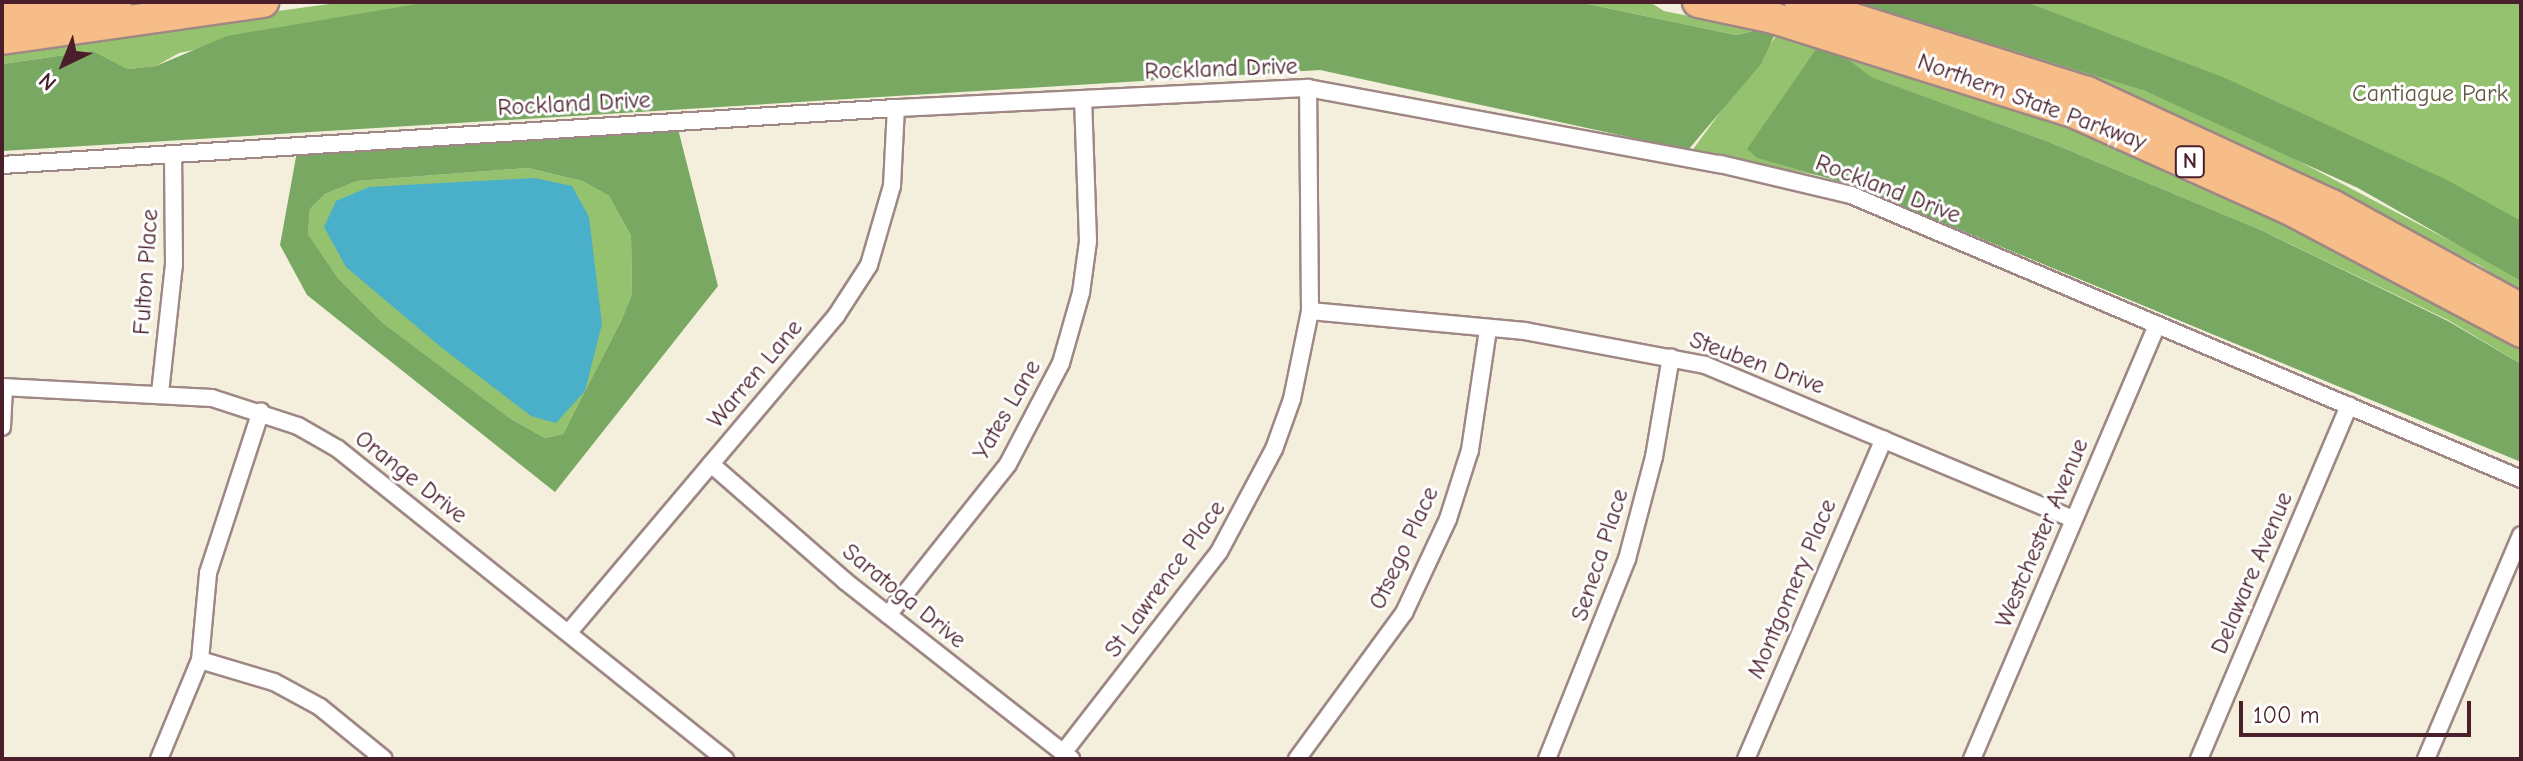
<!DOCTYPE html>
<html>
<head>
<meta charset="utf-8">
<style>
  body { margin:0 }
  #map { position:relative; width:2523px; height:761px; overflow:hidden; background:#f3efdc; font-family:"Comic Neue",sans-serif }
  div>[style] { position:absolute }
  .green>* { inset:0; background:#95c26f }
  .forest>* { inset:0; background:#78a862 }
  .water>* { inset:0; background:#4ab0c9 }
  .roads { filter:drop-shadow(2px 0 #9e8784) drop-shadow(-2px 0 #9e8784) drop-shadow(0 2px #9e8784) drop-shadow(0 -2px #9e8784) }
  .street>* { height:16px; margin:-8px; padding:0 8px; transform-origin:8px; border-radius:8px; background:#fff }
  .highway>* { height:30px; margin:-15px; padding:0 15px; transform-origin:15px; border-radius:15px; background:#f7bd88 }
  span { translate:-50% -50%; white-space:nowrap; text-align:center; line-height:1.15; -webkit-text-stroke:6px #fff; paint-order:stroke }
  .shield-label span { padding:2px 6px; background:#fff; border:2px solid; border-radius:6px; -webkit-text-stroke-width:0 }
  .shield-label { font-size:22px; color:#4a1f2b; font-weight:700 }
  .street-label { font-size:24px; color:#4a1f2b }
  .park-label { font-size:24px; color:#645843 }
  .frame { position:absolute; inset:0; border:4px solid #4a1f2b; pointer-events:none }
  .north { position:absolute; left:24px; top:24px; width:80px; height:80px; -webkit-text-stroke:6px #fff; paint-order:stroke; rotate:223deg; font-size:22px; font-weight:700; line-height:32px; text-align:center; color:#4a1f2b }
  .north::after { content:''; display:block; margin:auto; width:28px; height:36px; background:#4a1f2b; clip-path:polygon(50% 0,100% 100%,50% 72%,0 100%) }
  .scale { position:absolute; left:2239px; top:701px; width:232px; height:36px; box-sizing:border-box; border:4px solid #4a1f2b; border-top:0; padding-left:10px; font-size:24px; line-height:28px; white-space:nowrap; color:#4a1f2b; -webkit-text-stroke:6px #fff; paint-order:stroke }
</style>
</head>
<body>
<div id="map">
  <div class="green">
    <div style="clip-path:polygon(344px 2px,429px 2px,179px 53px,156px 66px,128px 69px,93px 51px,2px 64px,2px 49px)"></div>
    <div style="clip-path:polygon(1578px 2px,1650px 2px,1664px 11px,1758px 30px,1736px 35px)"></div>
    <div style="clip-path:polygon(1801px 2px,1870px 2px,1758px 158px,1821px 176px,1691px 152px)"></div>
    <div style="clip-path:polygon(1944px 2px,2521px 2px,2521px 247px)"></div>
    <div style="clip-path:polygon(1881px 12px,1895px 12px,2145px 91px,2255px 138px,2483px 258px,2521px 281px,2521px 292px,2479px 265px,2246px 151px)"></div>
    <div style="clip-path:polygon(1835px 49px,2044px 115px,2279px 216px,2521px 344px,2521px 364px,2448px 320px,2261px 230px,2049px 142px,1870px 77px)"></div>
    <div style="clip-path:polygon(528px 168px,582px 181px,609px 196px,631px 236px,632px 294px,621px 321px,563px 434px,545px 438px,511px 419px,383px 323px,338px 278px,308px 234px,310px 209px,325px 194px,357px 181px)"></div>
  </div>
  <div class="forest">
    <div style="clip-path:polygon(429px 2px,1578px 2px,1736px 35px,1758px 30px,1775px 34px,1761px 64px,1688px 150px,1320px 70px,2px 151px,2px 64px,93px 51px,128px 69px,156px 66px,227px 36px)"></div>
    <div style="clip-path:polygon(1856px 2px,2026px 2px,2225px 78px,2447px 180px,2521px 221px,2521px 281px,2358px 188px,2145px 91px)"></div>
    <div style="clip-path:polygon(1819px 45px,1835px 49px,1871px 77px,2049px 142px,2261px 230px,2448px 321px,2521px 364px,2521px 462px,1852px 185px,1757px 158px,1747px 149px)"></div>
    <div style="clip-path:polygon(evenodd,676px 121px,718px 286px,555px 492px,307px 295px,280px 245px,298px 146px,676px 121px,528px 168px,582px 181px,609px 196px,631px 236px,632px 294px,621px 321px,563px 434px,545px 438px,511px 419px,383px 323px,338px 278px,308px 234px,310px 209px,325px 194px,357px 181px,528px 168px)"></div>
  </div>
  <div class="water">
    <div style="clip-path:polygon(535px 178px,572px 186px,589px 217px,602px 324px,585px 391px,556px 423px,531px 416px,442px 348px,346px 267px,324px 227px,336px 201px,369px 187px)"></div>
  </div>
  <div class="roads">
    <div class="street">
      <div style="left:2px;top:165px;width:896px;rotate:-3.65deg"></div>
      <div style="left:896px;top:108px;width:412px;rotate:-2.8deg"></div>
      <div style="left:1308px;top:88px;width:419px;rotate:10.5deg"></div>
      <div style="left:1720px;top:164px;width:135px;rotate:13.3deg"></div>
      <div style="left:1851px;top:195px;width:728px;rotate:22.97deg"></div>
      <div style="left:1310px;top:311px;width:216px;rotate:5.3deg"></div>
      <div style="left:1525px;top:331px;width:183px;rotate:10.7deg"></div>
      <div style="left:1705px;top:365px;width:399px;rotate:22.7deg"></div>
      <div style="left:2px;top:387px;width:210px;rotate:3deg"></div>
      <div style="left:212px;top:398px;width:90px;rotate:18deg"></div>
      <div style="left:298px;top:426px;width:46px;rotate:29.9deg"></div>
      <div style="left:338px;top:449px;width:496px;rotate:38.7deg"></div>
      <div style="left:160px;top:393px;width:129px;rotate:-83.8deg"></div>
      <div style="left:174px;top:265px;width:111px;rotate:-90.5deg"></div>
      <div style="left:2px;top:427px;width:40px;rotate:-87.1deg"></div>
      <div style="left:711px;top:464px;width:178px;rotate:41.1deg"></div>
      <div style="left:845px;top:581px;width:288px;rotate:38.2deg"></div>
      <div style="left:888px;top:615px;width:193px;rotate:-51.5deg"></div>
      <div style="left:1008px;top:464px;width:114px;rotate:-62.3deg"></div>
      <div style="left:1061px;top:363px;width:73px;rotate:-74.1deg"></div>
      <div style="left:1081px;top:293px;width:52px;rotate:-82.3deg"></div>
      <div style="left:1088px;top:241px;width:142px;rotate:-92deg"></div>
      <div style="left:569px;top:632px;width:414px;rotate:-49.8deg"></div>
      <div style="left:836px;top:316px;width:61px;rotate:-57.1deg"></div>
      <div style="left:869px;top:265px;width:82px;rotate:-73.8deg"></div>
      <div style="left:892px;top:186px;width:78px;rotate:-87.1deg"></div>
      <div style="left:200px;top:660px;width:77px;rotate:16.6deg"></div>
      <div style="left:274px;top:682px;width:52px;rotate:28.5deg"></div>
      <div style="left:320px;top:707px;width:82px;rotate:39.1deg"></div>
      <div style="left:1063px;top:753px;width:254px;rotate:-52.2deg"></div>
      <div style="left:1219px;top:552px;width:117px;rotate:-61.9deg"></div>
      <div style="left:1274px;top:449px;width:53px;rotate:-70.2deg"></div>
      <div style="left:1292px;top:399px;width:90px;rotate:-78.4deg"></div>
      <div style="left:1310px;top:311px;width:223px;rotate:-90.5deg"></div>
      <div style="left:159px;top:759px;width:107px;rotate:-67.5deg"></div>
      <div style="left:200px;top:660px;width:87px;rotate:-84.7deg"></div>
      <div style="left:208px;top:573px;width:170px;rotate:-71.9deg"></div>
      <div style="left:1297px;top:759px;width:181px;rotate:-53.8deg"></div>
      <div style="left:1404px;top:613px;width:104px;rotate:-64.9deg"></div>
      <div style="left:1448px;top:519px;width:72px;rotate:-72.3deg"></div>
      <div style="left:1470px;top:450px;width:122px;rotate:-81.5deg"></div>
      <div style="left:1547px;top:759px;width:215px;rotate:-68.2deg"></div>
      <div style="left:1627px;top:559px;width:106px;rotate:-75.2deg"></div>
      <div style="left:1654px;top:457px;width:101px;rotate:-80.4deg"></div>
      <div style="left:1746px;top:759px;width:348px;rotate:-66.7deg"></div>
      <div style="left:1972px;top:759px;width:472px;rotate:-66.9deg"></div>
      <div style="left:2199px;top:759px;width:384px;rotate:-67deg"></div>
      <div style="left:2426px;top:759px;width:243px;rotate:-67deg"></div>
    </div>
    <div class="highway">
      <div style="left:1698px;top:2px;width:77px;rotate:12deg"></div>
      <div style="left:1773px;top:18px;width:314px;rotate:17.4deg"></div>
      <div style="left:2073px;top:112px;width:237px;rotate:24.2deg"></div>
      <div style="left:2289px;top:209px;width:263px;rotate:27.9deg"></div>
      <div style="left:1800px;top:2px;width:301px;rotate:17.4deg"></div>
      <div style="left:2087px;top:92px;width:270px;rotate:24.8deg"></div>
      <div style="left:2332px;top:205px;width:216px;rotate:28.8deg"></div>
      <div style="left:2px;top:16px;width:115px;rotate:-7deg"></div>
      <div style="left:2px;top:39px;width:264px;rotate:-8.1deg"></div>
    </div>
  </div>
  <div class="shield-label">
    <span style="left:2190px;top:162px">N</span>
  </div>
  <div class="street-label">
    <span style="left:1221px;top:69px;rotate:-2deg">Rockland Drive</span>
    <span style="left:2032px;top:102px;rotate:20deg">Northern State Parkway</span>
    <span style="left:574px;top:104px;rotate:-3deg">Rockland Drive</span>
    <span style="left:1888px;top:189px;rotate:21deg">Rockland Drive</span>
    <span style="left:146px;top:272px;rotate:-86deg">Fulton Place</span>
    <span style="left:1757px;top:363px;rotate:20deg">Steuben Drive</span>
    <span style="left:755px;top:374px;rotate:-50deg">Warren Lane</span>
    <span style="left:1007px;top:410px;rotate:-60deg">Yates Lane</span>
    <span style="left:411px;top:477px;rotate:38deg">Orange Drive</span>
    <span style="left:2042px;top:533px;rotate:-67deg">Westchester Avenue</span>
    <span style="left:1404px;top:548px;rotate:-65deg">Otsego Place</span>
    <span style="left:1600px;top:555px;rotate:-72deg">Seneca Place</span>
    <span style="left:2252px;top:573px;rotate:-67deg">Delaware Avenue</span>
    <span style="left:1165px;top:579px;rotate:-54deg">St Lawrence Place</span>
    <span style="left:1792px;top:589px;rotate:-67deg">Montgomery Place</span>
    <span style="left:904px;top:596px;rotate:39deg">Saratoga Drive</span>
  </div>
  <div class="park-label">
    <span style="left:2430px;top:94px">Cantiague Park</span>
  </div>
  <div class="frame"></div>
  <div class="north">N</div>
  <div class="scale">100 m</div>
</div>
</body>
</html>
